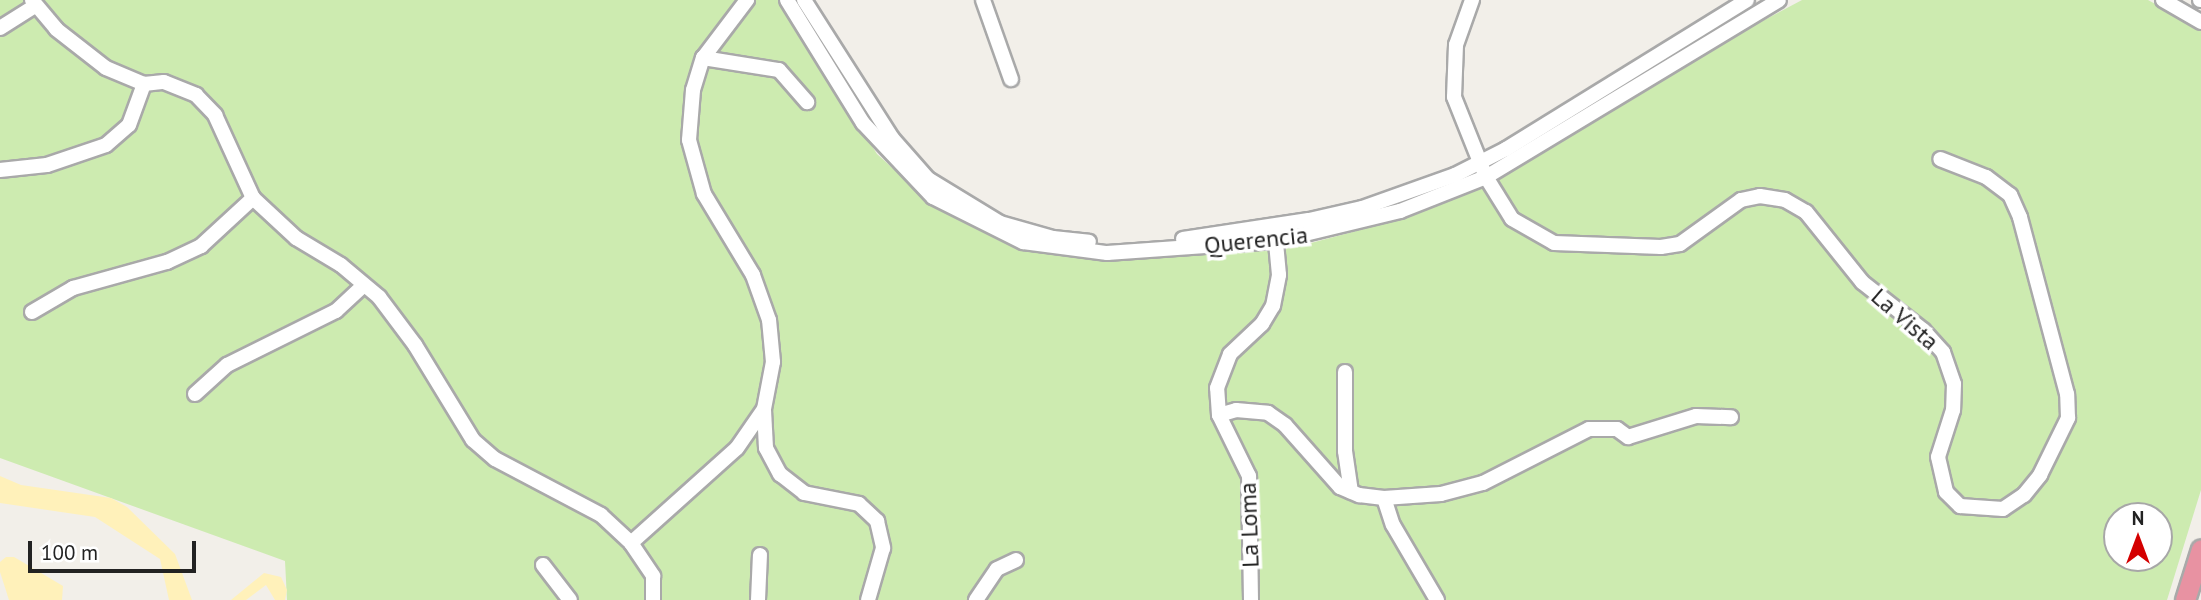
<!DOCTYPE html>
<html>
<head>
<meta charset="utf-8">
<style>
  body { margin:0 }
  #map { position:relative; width:2201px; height:600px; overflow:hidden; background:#f2efe9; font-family:"PT Sans",sans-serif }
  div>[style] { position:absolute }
  .grass>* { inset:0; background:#cdebb0 }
  .sand>* { inset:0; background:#fff1ba }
  .roads { filter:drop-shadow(2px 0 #a9a9a9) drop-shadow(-2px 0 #a9a9a9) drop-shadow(0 2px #a9a9a9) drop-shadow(0 -2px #a9a9a9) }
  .minor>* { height:14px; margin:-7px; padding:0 7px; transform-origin:7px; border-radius:7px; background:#fff }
  .highway>* { height:19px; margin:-9.5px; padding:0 9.5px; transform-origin:9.5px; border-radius:9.5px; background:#e892a2 }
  span { translate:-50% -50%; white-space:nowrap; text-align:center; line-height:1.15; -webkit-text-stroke:7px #fff; paint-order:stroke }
  .street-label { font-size:24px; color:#222 }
  .north { position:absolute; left:2103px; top:502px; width:70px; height:70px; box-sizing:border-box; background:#fff; border:2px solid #a7a7a7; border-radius:50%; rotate:0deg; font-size:19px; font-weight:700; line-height:28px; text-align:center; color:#222 }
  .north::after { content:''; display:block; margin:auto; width:24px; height:32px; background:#d40000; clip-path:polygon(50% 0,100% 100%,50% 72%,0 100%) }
  .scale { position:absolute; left:28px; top:541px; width:168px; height:32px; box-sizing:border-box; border:4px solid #222; border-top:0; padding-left:9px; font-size:21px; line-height:24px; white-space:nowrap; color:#222; -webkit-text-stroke:5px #fff; paint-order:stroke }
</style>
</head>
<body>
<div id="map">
  <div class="grass">
    <div style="clip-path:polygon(evenodd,0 0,780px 0,877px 154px,931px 203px,1000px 241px,1054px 255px,1113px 260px,1292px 248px,1398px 220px,1499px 179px,1687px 61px,1802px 0,2148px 0,2201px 29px,2201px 490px,2167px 600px,287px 600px,285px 561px,0 458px,0 0,2117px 516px,2159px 516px,2159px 558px,2117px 558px,2117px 516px)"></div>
  </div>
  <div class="sand">
    <div style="clip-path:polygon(0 476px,21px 485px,111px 498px,127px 507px,175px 554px,192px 600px,169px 600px,160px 559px,95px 517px,0 503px)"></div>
    <div style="clip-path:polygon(6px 557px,14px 557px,63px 586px,62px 600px,9px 600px,0 572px,0 562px)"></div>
    <div style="clip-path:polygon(264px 573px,281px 577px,287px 590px,285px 600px,275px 600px,266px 585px,246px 600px,231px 600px)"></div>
  </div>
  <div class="roads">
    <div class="minor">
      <div style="left:32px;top:0;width:38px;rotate:50deg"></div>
      <div style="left:56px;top:29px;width:63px;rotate:38deg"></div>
      <div style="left:106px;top:68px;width:41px;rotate:22.8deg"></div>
      <div style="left:144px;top:84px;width:20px;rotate:-6deg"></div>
      <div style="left:164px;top:82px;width:35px;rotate:22deg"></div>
      <div style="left:196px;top:95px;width:28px;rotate:46deg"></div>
      <div style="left:215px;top:115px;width:91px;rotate:65.4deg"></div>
      <div style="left:253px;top:198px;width:59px;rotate:42.9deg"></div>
      <div style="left:296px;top:238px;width:52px;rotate:31deg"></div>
      <div style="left:341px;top:265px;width:50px;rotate:40.1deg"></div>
      <div style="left:379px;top:297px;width:60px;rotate:53.1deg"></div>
      <div style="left:415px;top:345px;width:111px;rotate:58.6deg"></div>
      <div style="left:473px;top:440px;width:29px;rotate:41deg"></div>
      <div style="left:495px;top:459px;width:120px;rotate:27.8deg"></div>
      <div style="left:601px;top:515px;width:41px;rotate:43deg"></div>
      <div style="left:631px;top:543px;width:40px;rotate:56deg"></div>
      <div style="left:653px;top:576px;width:24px;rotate:90deg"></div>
      <div style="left:787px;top:0;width:145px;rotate:58.3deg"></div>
      <div style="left:863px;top:123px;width:102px;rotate:46.6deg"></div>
      <div style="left:933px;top:197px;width:101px;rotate:26.6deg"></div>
      <div style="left:1023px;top:242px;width:85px;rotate:7.5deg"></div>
      <div style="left:1107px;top:253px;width:169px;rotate:-4.1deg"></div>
      <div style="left:1276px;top:241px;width:128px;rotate:-13.6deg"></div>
      <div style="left:1400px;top:211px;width:92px;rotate:-21.6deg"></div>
      <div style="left:1486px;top:177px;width:342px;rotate:-31.1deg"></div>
      <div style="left:804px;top:0;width:164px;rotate:57.5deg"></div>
      <div style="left:892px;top:138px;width:55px;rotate:48.7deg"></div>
      <div style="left:928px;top:179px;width:84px;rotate:31.4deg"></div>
      <div style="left:1000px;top:223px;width:55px;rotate:15.8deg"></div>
      <div style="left:1053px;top:238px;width:36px;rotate:6deg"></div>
      <div style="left:983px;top:0;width:84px;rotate:70.5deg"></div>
      <div style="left:1472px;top:0;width:48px;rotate:109.6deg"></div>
      <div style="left:1456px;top:45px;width:52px;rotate:92.2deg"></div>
      <div style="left:1454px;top:97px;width:86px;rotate:68.2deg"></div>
      <div style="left:1486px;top:177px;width:49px;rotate:58.2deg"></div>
      <div style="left:1512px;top:219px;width:48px;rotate:29.7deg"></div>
      <div style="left:1554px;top:243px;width:107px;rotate:2.1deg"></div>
      <div style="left:1661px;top:247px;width:19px;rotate:-9deg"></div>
      <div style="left:1680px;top:244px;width:75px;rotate:-35.8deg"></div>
      <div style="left:1741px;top:200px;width:19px;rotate:-12deg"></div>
      <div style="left:1760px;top:196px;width:25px;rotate:9deg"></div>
      <div style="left:1785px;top:200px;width:24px;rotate:30deg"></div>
      <div style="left:1806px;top:212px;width:90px;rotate:51.3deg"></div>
      <div style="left:1862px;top:282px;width:78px;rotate:38.2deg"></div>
      <div style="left:1923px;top:330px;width:30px;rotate:48deg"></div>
      <div style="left:1943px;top:352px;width:34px;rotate:71deg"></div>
      <div style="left:1954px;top:384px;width:26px;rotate:92deg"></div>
      <div style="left:1953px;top:410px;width:49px;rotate:107.7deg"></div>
      <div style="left:1938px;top:457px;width:36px;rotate:77deg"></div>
      <div style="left:1946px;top:492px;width:20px;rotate:45deg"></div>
      <div style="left:1960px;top:506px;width:43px;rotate:4deg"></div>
      <div style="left:2003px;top:509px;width:25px;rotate:-34deg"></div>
      <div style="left:2024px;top:495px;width:26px;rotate:-51deg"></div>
      <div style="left:2040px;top:475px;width:64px;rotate:-63.8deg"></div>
      <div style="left:2068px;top:418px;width:24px;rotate:-92deg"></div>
      <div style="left:2067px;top:394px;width:183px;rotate:-104.9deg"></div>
      <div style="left:2020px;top:217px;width:24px;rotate:-114deg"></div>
      <div style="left:2010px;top:195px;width:30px;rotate:-143deg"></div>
      <div style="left:1986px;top:177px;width:49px;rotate:-158.6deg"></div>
      <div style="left:2163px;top:0;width:44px;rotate:30.1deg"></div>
      <div style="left:2200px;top:0;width:1px"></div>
      <div style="left:0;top:28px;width:41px;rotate:-32.2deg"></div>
      <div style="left:703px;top:58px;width:77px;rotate:9deg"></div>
      <div style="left:779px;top:70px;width:43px;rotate:48.8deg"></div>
      <div style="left:0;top:170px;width:47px;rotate:-6.1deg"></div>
      <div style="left:47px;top:165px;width:62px;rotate:-18.7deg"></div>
      <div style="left:106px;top:145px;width:30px;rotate:-41deg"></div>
      <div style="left:129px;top:125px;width:44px;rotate:-69.9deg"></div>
      <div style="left:1183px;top:239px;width:127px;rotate:-8.6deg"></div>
      <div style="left:1309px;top:220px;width:54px;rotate:-12.8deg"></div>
      <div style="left:1362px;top:208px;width:99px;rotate:-19.5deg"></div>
      <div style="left:1455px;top:175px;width:57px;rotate:-27deg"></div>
      <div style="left:1506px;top:149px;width:283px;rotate:-31.7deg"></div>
      <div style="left:32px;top:312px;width:48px;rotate:-30.3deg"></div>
      <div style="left:73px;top:288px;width:98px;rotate:-15.5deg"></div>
      <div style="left:167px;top:262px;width:38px;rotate:-25deg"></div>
      <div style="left:201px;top:246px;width:71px;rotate:-42.7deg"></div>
      <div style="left:1345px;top:372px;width:79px;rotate:90deg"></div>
      <div style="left:1345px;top:451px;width:41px;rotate:81.7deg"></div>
      <div style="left:195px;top:394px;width:43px;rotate:-42.2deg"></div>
      <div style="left:227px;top:365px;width:122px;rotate:-26.4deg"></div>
      <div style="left:336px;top:311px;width:38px;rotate:-43deg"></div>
      <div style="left:764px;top:410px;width:38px;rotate:87deg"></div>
      <div style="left:766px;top:448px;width:30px;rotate:62deg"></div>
      <div style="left:780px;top:474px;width:31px;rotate:38deg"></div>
      <div style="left:804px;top:493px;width:56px;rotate:11.3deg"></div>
      <div style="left:859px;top:504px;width:25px;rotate:43deg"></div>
      <div style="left:877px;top:521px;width:28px;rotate:77deg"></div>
      <div style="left:883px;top:548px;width:54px;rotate:106.1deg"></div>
      <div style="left:1219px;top:415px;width:18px;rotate:-16deg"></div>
      <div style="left:1236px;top:410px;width:32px;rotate:5deg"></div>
      <div style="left:1268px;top:413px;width:21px;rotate:35deg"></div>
      <div style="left:1285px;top:425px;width:83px;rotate:48.4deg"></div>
      <div style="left:1340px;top:487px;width:21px;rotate:23deg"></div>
      <div style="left:1359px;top:495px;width:25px;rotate:7deg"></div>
      <div style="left:1384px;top:498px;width:57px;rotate:-4deg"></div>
      <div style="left:1441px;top:494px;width:43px;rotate:-14.7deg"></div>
      <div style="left:1483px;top:483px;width:119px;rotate:-27deg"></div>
      <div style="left:1589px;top:429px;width:28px"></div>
      <div style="left:1617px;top:429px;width:14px;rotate:36deg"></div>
      <div style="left:1628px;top:437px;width:71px;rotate:-17.2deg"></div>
      <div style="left:1696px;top:416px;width:35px;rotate:2deg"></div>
      <div style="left:1384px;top:498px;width:28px;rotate:72deg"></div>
      <div style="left:1393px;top:525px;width:87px;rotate:59.6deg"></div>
      <div style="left:631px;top:543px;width:142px;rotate:-41.9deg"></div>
      <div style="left:737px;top:448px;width:47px;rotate:-55.3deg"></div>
      <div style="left:764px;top:409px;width:48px;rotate:-79.2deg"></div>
      <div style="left:773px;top:362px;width:42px;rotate:-95.4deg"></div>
      <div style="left:769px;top:320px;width:48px;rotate:-109.6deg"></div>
      <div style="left:753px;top:275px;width:95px;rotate:-121.2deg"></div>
      <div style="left:704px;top:194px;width:56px;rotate:-105.5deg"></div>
      <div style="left:689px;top:140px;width:50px;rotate:-85.4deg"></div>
      <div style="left:693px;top:90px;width:34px;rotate:-73deg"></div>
      <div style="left:703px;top:58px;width:73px;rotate:-52.8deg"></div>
      <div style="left:543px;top:565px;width:44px;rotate:52.4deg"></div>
      <div style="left:758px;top:600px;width:45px;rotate:-87.5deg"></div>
      <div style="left:976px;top:600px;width:37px;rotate:-56deg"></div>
      <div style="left:997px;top:569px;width:21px;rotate:-25deg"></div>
      <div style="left:1251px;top:600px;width:124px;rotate:-90.9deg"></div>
      <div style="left:1249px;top:476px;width:68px;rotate:-116.2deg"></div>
      <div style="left:1219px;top:415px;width:27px;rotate:-94deg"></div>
      <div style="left:1217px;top:388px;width:36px;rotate:-69deg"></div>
      <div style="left:1230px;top:354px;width:44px;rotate:-43.2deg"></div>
      <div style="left:1262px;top:324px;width:21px;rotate:-59deg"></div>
      <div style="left:1273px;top:306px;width:32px;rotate:-79deg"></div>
      <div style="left:1279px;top:275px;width:43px;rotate:-95.3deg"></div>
    </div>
    <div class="highway">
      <div style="left:2185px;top:600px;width:53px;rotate:-72.6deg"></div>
    </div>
  </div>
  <div class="street-label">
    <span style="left:1256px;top:240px;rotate:-6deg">Querencia</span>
    <span style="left:1905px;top:319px;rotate:41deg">La Vista</span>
    <span style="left:1249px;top:525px;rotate:-92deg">La Loma</span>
  </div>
  <div class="north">N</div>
  <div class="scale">100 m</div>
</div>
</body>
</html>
